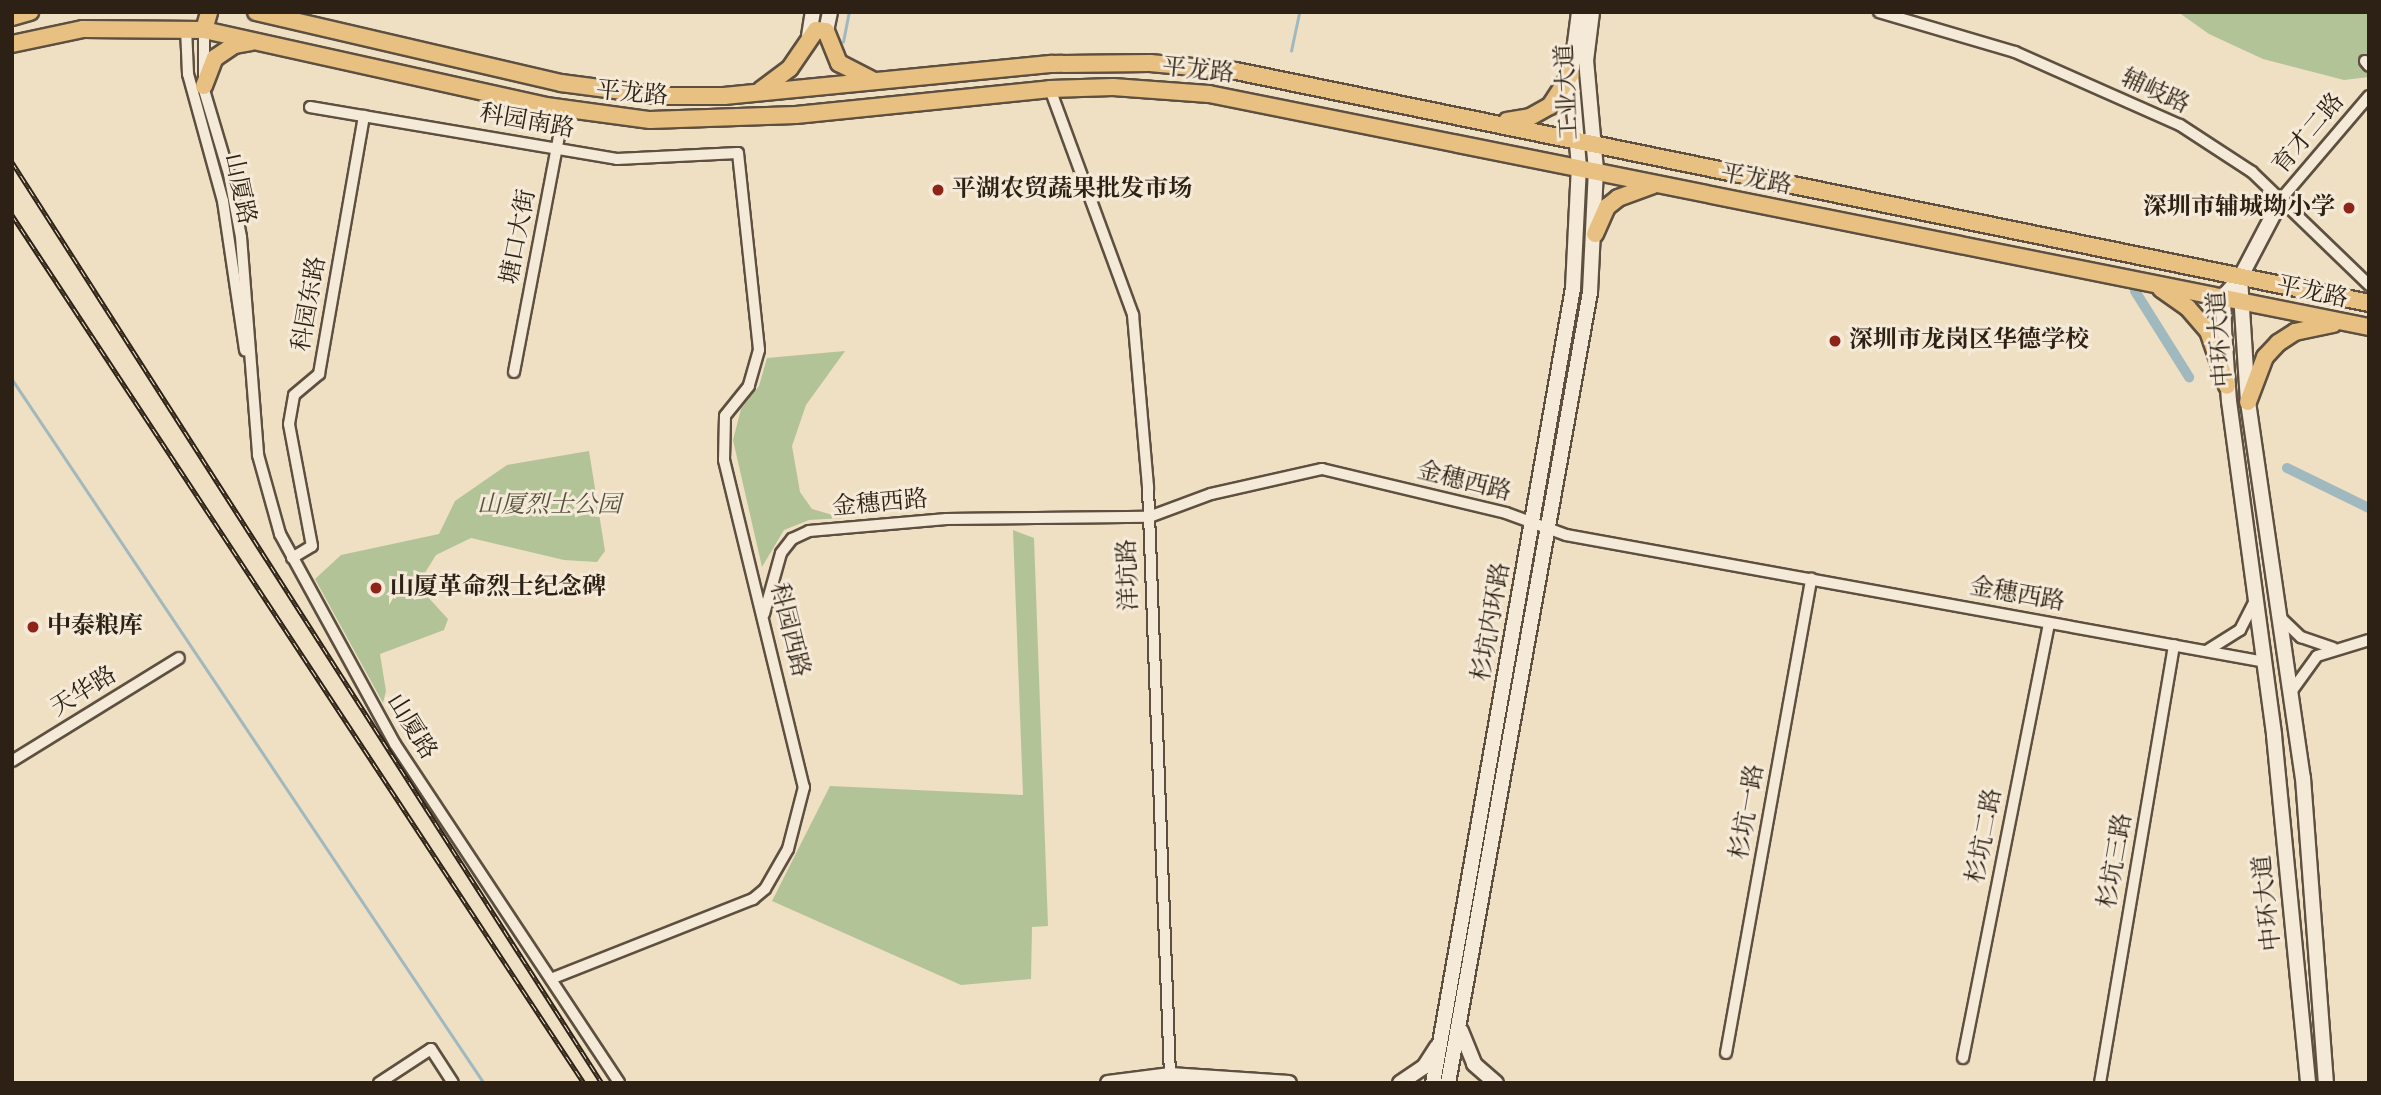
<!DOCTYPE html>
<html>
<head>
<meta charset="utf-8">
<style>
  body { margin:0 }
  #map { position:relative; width:2381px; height:1095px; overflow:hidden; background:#efdfc3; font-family:"Libre Bodoni","Noto Serif SC",serif }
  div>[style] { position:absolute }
  .green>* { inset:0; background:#b3c398 }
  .stream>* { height:2.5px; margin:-1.25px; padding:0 1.25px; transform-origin:1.25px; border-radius:1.25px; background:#a0b9bf }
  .canal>* { height:10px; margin:-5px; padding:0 5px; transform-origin:5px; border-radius:5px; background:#a0b9bf }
  .roads { filter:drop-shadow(2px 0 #5d5040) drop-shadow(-2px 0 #5d5040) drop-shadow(0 2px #5d5040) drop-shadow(0 -2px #5d5040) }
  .street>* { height:10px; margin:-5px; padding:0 5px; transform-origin:5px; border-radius:5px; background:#f5ead8 }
  .secondary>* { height:14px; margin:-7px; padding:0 7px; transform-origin:7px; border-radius:7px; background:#f5ead8 }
  .primary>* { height:16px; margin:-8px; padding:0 8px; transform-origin:8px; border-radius:8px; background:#e8c082 }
  .rail>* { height:5px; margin-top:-2.5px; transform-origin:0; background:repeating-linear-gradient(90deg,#f5ead8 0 8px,#2c2114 0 16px); box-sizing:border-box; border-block:2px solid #2c2114 }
  .dots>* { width:19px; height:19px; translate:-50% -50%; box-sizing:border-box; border:4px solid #f5ead8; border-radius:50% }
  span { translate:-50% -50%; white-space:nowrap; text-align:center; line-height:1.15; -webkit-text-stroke:6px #f5ead8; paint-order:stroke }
  .street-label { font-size:24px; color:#2c2114 }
  .poi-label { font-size:24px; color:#2c2114; font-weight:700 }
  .left { translate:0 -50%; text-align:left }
  .right { translate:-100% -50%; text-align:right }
  .park-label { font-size:24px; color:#54523c; font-style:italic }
  .frame { position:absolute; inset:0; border:14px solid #2c2114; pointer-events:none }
</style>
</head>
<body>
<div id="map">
  <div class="green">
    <div style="clip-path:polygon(2178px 12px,2369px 12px,2369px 77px,2344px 80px,2263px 59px,2209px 34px)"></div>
    <div style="clip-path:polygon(845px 351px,806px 405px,792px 446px,800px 492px,812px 509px,843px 518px,809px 520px,784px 530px,762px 567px,733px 440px,741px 409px,759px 386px,767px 358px)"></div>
    <div style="clip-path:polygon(589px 451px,605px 551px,597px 562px,564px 560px,471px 538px,436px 555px,423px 576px,425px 594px,448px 619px,444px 630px,380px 654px,386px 691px,383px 703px,315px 579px,341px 555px,439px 534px,455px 501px,507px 465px)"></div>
    <div style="clip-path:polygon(1013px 530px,1034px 538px,1048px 926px,1032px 927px,1031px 979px,961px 985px,772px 901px,830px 786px,1023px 795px)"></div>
  </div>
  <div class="stream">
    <div style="left:843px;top:42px;width:31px;rotate:-79deg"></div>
    <div style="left:1291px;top:51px;width:40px;rotate:-78deg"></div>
    <div style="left:12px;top:379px;width:848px;rotate:56.16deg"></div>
  </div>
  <div class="canal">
    <div style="left:2135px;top:291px;width:102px;rotate:57.9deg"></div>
    <div style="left:2287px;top:468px;width:91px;rotate:26deg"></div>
  </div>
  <div class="roads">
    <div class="street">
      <div style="left:1879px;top:12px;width:142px;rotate:16.4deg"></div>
      <div style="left:2015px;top:52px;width:180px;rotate:23.9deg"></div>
      <div style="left:2180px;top:125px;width:86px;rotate:33.1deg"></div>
      <div style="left:2252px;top:172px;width:163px;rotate:44deg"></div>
      <div style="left:186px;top:28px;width:46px;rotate:87.5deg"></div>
      <div style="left:188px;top:74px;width:132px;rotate:74.6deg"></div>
      <div style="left:223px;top:201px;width:151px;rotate:81.6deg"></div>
      <div style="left:204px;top:30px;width:60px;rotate:90deg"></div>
      <div style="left:204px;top:90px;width:88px;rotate:73.4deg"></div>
      <div style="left:229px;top:174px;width:64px;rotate:79.2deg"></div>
      <div style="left:241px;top:237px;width:219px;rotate:85.5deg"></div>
      <div style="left:258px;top:455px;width:82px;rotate:74.4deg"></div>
      <div style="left:280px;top:534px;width:239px;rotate:61.3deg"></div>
      <div style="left:395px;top:744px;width:406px;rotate:56.5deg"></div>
      <div style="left:2365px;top:61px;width:6px;rotate:51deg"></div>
      <div style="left:1050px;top:89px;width:241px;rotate:69.8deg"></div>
      <div style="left:1133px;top:315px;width:173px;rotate:85deg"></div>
      <div style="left:1148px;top:487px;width:588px;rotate:87.86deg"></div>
      <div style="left:310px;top:107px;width:311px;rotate:9.6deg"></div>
      <div style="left:617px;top:159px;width:121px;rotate:-2.8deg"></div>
      <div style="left:738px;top:153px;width:198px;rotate:83.9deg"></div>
      <div style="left:759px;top:350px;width:37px;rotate:106deg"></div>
      <div style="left:749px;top:386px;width:38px;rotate:129deg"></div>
      <div style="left:725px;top:416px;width:44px;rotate:91.3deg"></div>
      <div style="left:724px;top:460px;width:337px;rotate:76.3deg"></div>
      <div style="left:804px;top:787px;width:64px;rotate:104.5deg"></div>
      <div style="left:788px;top:849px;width:46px;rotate:119.9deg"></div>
      <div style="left:765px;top:889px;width:16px;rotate:140deg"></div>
      <div style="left:753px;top:899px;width:217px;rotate:158.4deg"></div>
      <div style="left:2282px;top:198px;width:134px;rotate:-49.5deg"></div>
      <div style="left:514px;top:372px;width:267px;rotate:-79.2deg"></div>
      <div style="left:292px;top:558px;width:23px;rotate:-31deg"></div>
      <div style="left:312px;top:546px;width:124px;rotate:-100.7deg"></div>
      <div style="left:289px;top:424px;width:29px;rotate:-80deg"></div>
      <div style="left:294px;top:395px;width:33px;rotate:-40deg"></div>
      <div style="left:319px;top:374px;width:262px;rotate:-80.1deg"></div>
      <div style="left:764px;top:614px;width:63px;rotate:-74.4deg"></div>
      <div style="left:781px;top:553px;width:18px;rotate:-52deg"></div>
      <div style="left:792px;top:539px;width:19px;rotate:-25deg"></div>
      <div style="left:809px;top:531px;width:138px;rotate:-5deg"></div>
      <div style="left:946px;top:519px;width:203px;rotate:-0.6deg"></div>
      <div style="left:1149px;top:517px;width:66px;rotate:-20.4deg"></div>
      <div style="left:1211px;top:494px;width:114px;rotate:-12.7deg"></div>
      <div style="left:1322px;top:469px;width:189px;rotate:13.4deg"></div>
      <div style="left:1506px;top:513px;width:64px;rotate:20.1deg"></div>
      <div style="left:1566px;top:535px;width:710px;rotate:10.3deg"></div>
      <div style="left:2281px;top:618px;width:28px;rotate:44deg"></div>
      <div style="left:2301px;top:637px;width:34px;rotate:19deg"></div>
      <div style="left:2208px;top:650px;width:38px;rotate:-32deg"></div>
      <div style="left:2240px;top:630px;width:33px;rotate:-63deg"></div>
      <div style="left:2291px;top:692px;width:44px;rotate:-54.2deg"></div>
      <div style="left:2317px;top:656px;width:54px;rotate:-17.1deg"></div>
      <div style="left:12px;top:761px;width:196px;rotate:-31.7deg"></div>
      <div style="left:1726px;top:1053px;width:482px;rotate:-79.8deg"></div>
      <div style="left:1963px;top:1058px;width:443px;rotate:-78.8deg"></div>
      <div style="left:379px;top:1083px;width:62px;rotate:-33.2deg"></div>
      <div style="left:431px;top:1049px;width:40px;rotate:57.1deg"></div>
      <div style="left:2100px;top:1083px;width:444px;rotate:-80.4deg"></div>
    </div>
    <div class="secondary">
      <div style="left:826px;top:31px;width:19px;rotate:-78deg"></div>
      <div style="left:809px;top:36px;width:24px;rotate:-81deg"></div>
      <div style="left:2282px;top:198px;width:90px;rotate:117.7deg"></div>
      <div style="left:2240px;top:278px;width:25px;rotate:132deg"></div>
      <div style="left:2223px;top:297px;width:33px;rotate:88deg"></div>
      <div style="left:2224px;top:330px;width:71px;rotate:86deg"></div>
      <div style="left:2229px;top:401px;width:337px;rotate:82.3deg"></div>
      <div style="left:2274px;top:735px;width:350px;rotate:84.4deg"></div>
      <div style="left:2240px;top:278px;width:124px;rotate:86.3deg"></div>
      <div style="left:2248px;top:402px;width:380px;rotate:81.7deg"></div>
      <div style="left:2303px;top:778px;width:306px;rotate:85.7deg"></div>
      <div style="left:1461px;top:1031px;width:35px;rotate:68deg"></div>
      <div style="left:1474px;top:1064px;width:29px;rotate:41deg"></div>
      <div style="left:1108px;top:1083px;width:63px;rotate:-7.4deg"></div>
      <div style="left:1170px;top:1075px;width:119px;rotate:3.8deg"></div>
      <div style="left:1400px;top:1083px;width:29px;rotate:-34deg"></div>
      <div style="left:1424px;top:1067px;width:24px;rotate:-57deg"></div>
      <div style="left:1433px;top:1083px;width:807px;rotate:-80.01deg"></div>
      <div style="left:1573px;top:288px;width:121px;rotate:-87.2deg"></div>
      <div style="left:1579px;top:167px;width:93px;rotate:-94.9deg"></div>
      <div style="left:1571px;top:74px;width:63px;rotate:-82.6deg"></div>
      <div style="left:1448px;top:1083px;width:804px;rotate:-79.82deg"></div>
      <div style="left:1590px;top:292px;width:122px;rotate:-87.2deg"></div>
      <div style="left:1596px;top:170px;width:109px;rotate:-95.2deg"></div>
      <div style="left:1586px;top:61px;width:49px;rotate:-83deg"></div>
    </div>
    <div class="primary">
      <div style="left:256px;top:12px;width:313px;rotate:13.1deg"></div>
      <div style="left:561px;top:83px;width:101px;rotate:7.4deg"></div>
      <div style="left:661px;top:96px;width:63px"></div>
      <div style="left:724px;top:96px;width:330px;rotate:-5.6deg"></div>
      <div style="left:1052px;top:64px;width:98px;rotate:-0.6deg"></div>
      <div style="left:1150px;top:63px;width:86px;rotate:5.3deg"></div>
      <div style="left:1236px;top:71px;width:1157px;rotate:11.57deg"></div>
      <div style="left:12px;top:17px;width:19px;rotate:-16deg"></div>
      <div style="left:204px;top:30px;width:19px;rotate:-74deg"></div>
      <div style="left:12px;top:44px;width:73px;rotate:-11.9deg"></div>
      <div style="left:83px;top:29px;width:121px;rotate:0.5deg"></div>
      <div style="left:204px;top:30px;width:350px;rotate:12.5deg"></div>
      <div style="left:546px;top:106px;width:105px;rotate:7.7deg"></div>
      <div style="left:650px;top:120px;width:146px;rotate:-2deg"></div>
      <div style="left:796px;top:115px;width:255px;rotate:-5.8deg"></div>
      <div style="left:1050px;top:89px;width:63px;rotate:-1.8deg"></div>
      <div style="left:1113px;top:87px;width:96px;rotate:4.2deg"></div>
      <div style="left:1209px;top:94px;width:1183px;rotate:11.36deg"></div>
      <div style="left:204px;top:86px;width:30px;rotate:-69deg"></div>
      <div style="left:215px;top:58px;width:23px;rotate:-34deg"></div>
      <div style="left:234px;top:45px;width:17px;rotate:-10deg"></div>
      <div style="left:761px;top:90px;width:36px;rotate:-37deg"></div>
      <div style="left:790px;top:68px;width:46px;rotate:-55.6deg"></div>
      <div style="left:816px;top:30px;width:10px;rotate:6deg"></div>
      <div style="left:826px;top:31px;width:35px;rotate:68deg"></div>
      <div style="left:839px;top:63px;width:37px;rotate:27deg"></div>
      <div style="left:1507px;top:121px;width:23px;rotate:-10deg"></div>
      <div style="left:1530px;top:117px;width:23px;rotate:-29deg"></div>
      <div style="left:1550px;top:106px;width:38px;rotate:-57deg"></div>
      <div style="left:1595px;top:234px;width:30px;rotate:-66deg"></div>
      <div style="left:1607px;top:207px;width:14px;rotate:-39deg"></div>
      <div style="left:1618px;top:198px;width:37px;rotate:-20deg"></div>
      <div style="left:2161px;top:289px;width:33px;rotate:35deg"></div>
      <div style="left:2188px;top:308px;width:30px;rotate:49deg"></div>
      <div style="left:2208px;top:331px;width:58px;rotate:70.9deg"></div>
      <div style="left:2248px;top:402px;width:48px;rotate:-69.3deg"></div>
      <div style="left:2265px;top:357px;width:19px;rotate:-47deg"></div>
      <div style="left:2278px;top:343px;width:20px;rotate:-33deg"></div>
      <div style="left:2295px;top:332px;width:39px;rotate:-12deg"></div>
    </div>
  </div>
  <div class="rail">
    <div style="left:12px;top:162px;width:1094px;rotate:57.36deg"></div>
    <div style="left:12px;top:215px;width:1040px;rotate:56.62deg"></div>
  </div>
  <div class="dots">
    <div style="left:938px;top:190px;background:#8f2418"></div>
    <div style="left:2349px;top:208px;background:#8f2418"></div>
    <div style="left:1835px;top:341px;background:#8f2418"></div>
    <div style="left:376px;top:588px;background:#8f2418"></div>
    <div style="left:33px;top:627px;background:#8f2418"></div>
  </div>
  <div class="street-label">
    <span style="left:1198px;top:71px;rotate:6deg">平龙路</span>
    <span style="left:1568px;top:92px;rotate:-93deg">工业大道</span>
    <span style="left:2155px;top:92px;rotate:25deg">辅岐路</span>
    <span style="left:632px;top:94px;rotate:5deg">平龙路</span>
    <span style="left:527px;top:122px;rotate:10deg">科园南路</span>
    <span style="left:2309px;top:134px;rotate:-50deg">育才二路</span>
    <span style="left:1756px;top:180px;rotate:11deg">平龙路</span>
    <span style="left:239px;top:189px;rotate:78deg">山厦路</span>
    <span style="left:519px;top:237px;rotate:-79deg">塘口大街</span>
    <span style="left:2312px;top:293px;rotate:12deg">平龙路</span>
    <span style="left:310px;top:304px;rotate:-80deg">科园东路</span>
    <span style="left:2221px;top:339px;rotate:-94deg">中环大道</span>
    <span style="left:1464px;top:482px;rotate:14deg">金穗西路</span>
    <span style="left:880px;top:504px;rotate:-5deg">金穗西路</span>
    <span style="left:1129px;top:575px;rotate:-92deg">洋坑路</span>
    <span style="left:2017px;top:595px;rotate:10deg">金穗西路</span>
    <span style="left:1492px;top:622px;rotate:-80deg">杉坑内环路</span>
    <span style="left:789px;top:630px;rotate:76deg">科园西路</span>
    <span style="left:84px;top:692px;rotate:-32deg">天华路</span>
    <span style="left:411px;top:727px;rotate:58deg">山厦路</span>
    <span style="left:1748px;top:812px;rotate:-80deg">杉坑一路</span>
    <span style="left:1985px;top:836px;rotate:-79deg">杉坑二路</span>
    <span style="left:2116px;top:861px;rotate:-80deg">杉坑三路</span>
    <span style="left:2268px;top:903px;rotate:-96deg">中环大道</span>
  </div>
  <div class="poi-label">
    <span class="left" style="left:952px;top:190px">平湖农贸蔬果批发市场</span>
    <span class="right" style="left:2335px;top:208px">深圳市辅城坳小学</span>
    <span class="left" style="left:1849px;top:341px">深圳市龙岗区华德学校</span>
    <span class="left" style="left:390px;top:588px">山厦革命烈士纪念碑</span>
    <span class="left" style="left:47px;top:627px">中泰粮库</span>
  </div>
  <div class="park-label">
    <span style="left:549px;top:506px">山厦烈士公园</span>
  </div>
  <div class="frame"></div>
</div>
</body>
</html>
